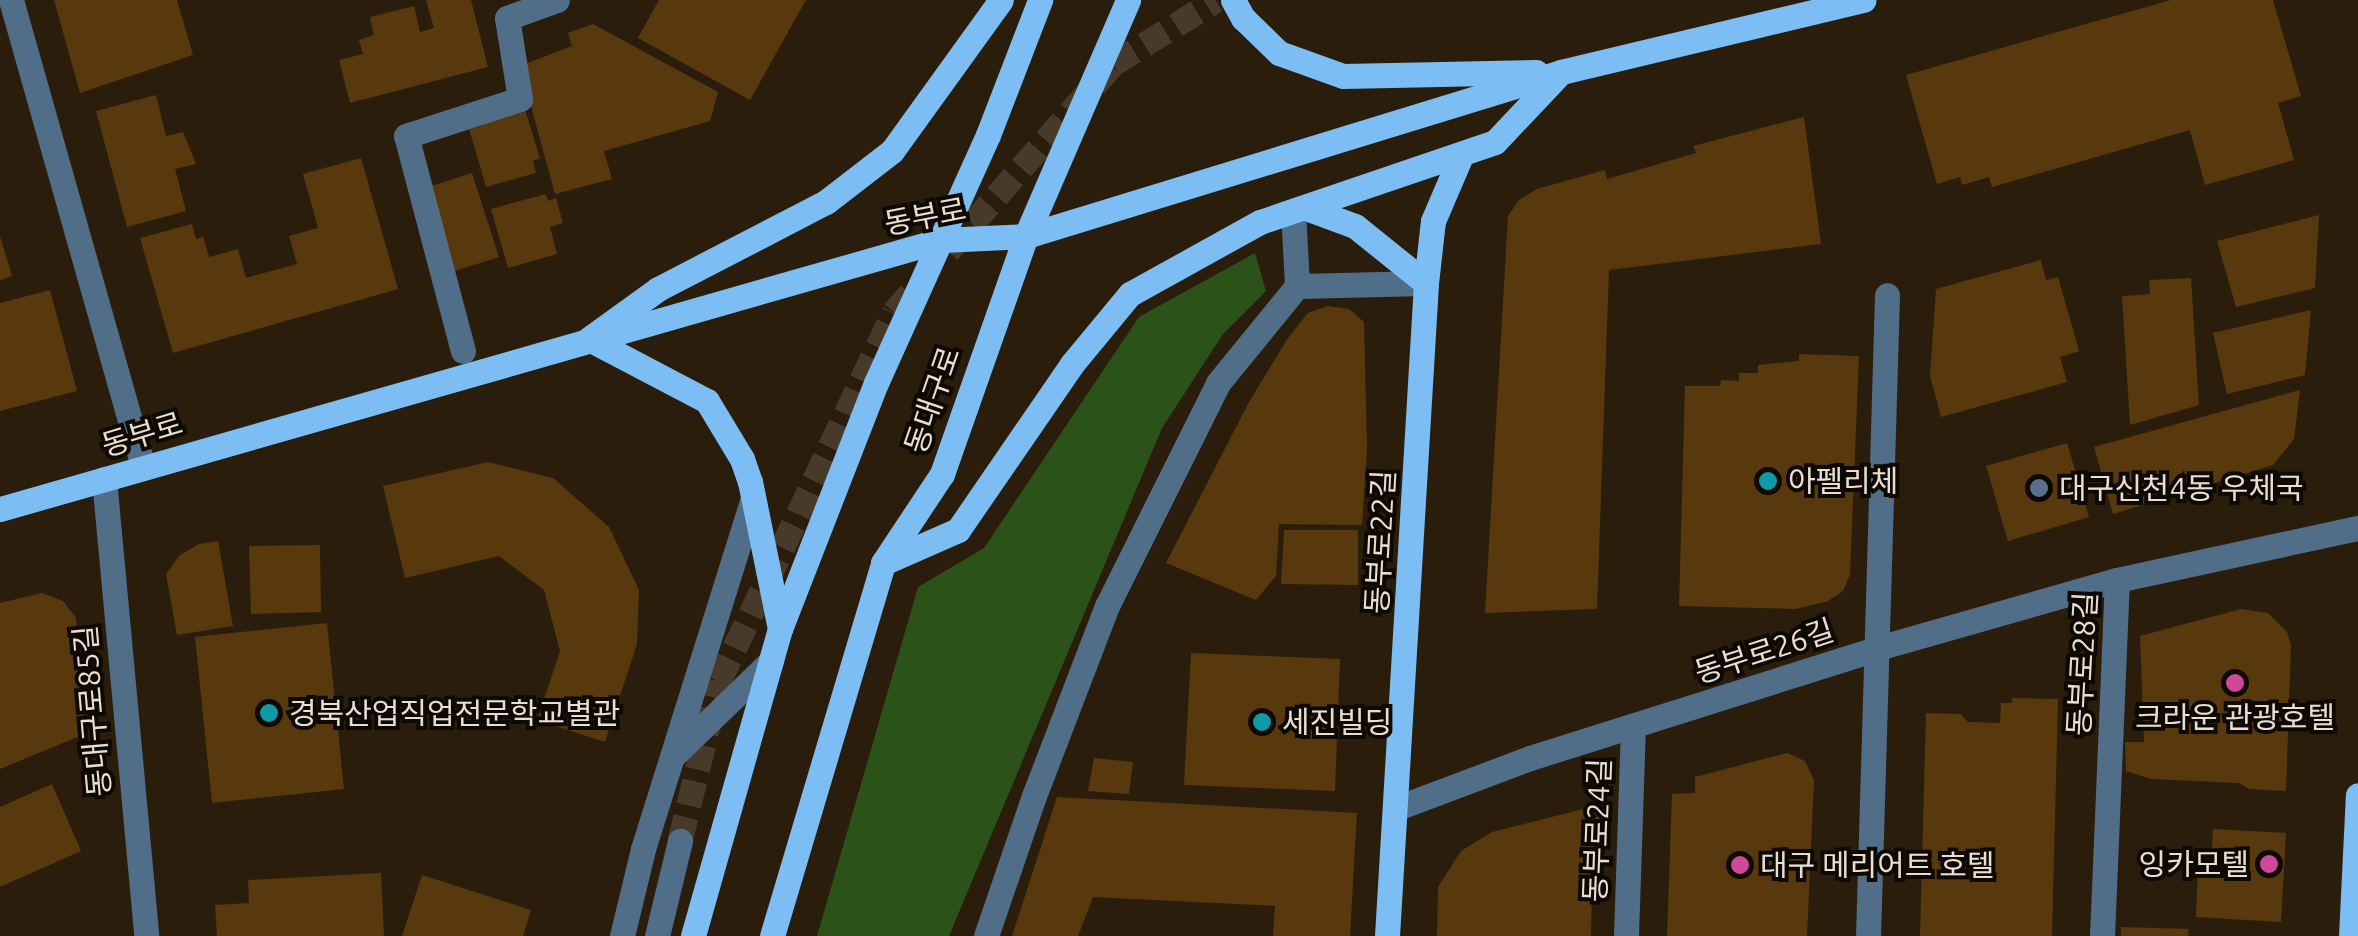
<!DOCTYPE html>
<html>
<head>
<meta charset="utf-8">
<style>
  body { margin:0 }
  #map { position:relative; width:2358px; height:936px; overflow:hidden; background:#2b1d0c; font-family:Ubuntu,"Noto Sans KR",sans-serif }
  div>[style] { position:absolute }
  .green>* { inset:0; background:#2b5219 }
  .building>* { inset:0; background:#58390d }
  .minor-tunnel>* { height:25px; margin-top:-12.5px; transform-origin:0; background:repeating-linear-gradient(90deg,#473a2a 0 25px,transparent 0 37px) }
  .minor>* { height:25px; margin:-12.5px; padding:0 12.5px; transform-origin:12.5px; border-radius:12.5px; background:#506e88 }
  .major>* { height:25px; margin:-12.5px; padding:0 12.5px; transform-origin:12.5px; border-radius:12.5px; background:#7cbef3 }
  .dots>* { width:28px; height:28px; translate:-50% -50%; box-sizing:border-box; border:5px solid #0f0903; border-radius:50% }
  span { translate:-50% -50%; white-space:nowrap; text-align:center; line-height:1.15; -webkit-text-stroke:8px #0f0903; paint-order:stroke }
  .street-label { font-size:30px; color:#e8ded4 }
  .poi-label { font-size:30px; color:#e8ded4 }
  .left { translate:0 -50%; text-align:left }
  .right { translate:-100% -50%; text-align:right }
</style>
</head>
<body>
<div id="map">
  <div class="green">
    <div style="clip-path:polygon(1255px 253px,1266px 291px,1223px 334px,1162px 428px,949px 936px,817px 936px,918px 587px,984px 548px,1139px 317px)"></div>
  </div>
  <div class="building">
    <div style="clip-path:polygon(54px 0,177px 0,193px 55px,80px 93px)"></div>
    <div style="clip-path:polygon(426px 0,471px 0,488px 67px,350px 103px,339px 60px,363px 54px,359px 40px,374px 35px,370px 17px,414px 6px,420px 32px,434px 28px)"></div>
    <div style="clip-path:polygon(659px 0,806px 0,750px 100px,638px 38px)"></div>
    <div style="clip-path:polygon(2171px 0,2273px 0,2301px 96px,2278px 103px,2294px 160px,2205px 185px,2190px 130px,1992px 187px,1989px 177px,1962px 185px,1960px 177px,1937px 184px,1906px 75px)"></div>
    <div style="clip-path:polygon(593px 24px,718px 92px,710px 121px,604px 151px,612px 179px,555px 194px,520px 66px,572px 46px,568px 33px)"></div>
    <div style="clip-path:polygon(156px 95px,166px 136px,183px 132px,196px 164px,175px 169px,186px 211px,127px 227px,96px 111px)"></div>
    <div style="clip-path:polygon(522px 100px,540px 158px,533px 161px,536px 173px,486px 187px,469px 129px,481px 126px,477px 114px)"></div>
    <div style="clip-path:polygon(1804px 117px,1821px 244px,1609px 270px,1597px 609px,1485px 613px,1508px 216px,1519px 200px,1537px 189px,1605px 170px,1607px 179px,1696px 153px,1693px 146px)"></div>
    <div style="clip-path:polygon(361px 158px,398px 289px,173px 353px,140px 238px,192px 224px,196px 239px,203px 237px,209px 257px,238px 249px,246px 278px,297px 264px,289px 236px,318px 228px,303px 174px)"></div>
    <div style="clip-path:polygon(472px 173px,499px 257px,452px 272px,425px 188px)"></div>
    <div style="clip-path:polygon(546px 194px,548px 201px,556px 198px,563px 223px,550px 227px,557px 254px,508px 268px,491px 209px)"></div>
    <div style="clip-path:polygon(2319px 215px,2315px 288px,2236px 307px,2217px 241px)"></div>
    <div style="clip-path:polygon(0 236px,12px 276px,0 280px)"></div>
    <div style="clip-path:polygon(2041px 260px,2046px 280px,2058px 277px,2079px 351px,2060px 357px,2067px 382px,1941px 417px,1930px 376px,1936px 289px)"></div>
    <div style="clip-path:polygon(2191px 278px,2199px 405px,2130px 425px,2122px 296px,2150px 294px,2149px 280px)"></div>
    <div style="clip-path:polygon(50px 290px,77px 391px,0 411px,0 303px)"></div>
    <div style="clip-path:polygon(1328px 306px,1349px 309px,1364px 322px,1367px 448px,1362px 525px,1279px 524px,1276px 576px,1256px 600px,1166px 563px,1249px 402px,1288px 338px,1308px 313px)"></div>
    <div style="clip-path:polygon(2311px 310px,2305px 375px,2227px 394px,2213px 333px)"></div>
    <div style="clip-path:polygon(1799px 354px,1859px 356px,1850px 575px,1843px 591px,1828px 601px,1796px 609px,1679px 606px,1685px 386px,1720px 386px,1721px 380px,1739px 381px,1739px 373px,1758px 373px,1758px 365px,1799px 361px)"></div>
    <div style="clip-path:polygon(2300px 390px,2294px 439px,2273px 465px,2113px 514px,2094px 447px)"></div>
    <div style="clip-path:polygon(2067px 443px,2089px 517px,2008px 541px,1986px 466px)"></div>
    <div style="clip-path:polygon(488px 462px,553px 478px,609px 527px,639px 590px,637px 644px,605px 742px,537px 720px,560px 651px,544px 590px,499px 556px,405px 578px,383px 486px)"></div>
    <div style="clip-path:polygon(1284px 530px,1358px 530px,1358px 585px,1281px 584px)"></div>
    <div style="clip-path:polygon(218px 541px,233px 626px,177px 635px,166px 574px,179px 556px,199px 544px)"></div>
    <div style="clip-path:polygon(320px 545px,321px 612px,251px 614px,249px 546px)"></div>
    <div style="clip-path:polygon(42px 593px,63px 601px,76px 618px,85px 734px,0 769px,0 603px)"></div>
    <div style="clip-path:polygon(2241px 609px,2268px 613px,2287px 632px,2291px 645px,2286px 791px,2249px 789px,2239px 783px,2151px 779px,2126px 771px,2125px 742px,2144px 742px,2140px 636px)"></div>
    <div style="clip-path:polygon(327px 623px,344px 789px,212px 803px,195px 637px)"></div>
    <div style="clip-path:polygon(1191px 653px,1340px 659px,1335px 791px,1184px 785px)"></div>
    <div style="clip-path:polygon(2012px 698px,2058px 699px,2052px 936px,1920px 936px,1926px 713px,1960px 714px,1968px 722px,2000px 723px,2001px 703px,2012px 703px)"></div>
    <div style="clip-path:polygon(1787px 753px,1805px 761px,1814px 780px,1807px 936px,1667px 936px,1672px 794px,1695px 793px,1695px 777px)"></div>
    <div style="clip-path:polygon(1094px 758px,1133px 762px,1129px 794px,1088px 791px)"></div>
    <div style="clip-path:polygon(52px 784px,81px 851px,0 887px,0 807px)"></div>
    <div style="clip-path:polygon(1057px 797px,1357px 813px,1350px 936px,1273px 936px,1275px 906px,1093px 897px,1078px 936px,1012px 936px)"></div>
    <div style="clip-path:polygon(1603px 804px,1602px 847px,1593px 847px,1591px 936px,1437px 936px,1438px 887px,1461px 851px,1492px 832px)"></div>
    <div style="clip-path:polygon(2213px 829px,2286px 833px,2281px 922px,2196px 917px,2198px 867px,2211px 867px)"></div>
    <div style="clip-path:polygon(381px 873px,384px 936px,217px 936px,215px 905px,249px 903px,248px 880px)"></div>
    <div style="clip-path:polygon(422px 875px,531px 910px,523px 936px,402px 936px)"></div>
    <div style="clip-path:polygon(2121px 927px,2189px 929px,2188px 936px,2121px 936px)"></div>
  </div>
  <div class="minor-tunnel">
    <div style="left:948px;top:251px;width:249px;rotate:-48.6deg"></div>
    <div style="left:1113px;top:64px;width:121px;rotate:-31.9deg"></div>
    <div style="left:680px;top:841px;width:165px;rotate:-76.3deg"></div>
    <div style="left:719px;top:681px;width:408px;rotate:-64.6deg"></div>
    <div style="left:894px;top:312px;width:32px;rotate:-49deg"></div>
  </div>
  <div class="minor">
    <div style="left:11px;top:0;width:484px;rotate:74.2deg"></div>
    <div style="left:1293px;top:211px;width:75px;rotate:86.9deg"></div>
    <div style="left:463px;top:351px;width:222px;rotate:-104.8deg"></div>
    <div style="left:406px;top:136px;width:120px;rotate:-18deg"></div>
    <div style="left:520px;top:99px;width:82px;rotate:-99.1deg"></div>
    <div style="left:507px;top:18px;width:53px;rotate:-19.8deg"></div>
    <div style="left:104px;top:479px;width:459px;rotate:84.7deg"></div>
    <div style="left:674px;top:755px;width:135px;rotate:-44.1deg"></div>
    <div style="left:1397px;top:808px;width:142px;rotate:-20.6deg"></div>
    <div style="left:1530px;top:758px;width:365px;rotate:-17.5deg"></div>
    <div style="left:1878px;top:648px;width:248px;rotate:-15.9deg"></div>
    <div style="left:2117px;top:580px;width:247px;rotate:-12.2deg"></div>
    <div style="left:622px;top:936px;width:89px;rotate:-76.4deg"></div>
    <div style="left:643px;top:849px;width:367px;rotate:-72.6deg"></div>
    <div style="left:657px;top:936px;width:98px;rotate:-76.4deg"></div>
    <div style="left:986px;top:936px;width:148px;rotate:-71.1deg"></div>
    <div style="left:1034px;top:796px;width:204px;rotate:-69deg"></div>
    <div style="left:1107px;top:606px;width:249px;rotate:-63.5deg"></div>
    <div style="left:1218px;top:383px;width:125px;rotate:-50.8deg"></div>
    <div style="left:1297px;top:286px;width:129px;rotate:-1.3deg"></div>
    <div style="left:1626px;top:936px;width:210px;rotate:-88.1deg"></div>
    <div style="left:1868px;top:936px;width:641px;rotate:-88.3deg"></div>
    <div style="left:2102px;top:936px;width:356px;rotate:-87.6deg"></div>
  </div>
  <div class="major">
    <div style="left:1233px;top:0;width:21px;rotate:61deg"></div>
    <div style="left:1243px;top:18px;width:50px;rotate:44.2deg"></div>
    <div style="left:1279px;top:53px;width:68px;rotate:19.8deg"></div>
    <div style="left:1343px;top:76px;width:193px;rotate:-1.2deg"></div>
    <div style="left:1306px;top:208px;width:52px;rotate:20.2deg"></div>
    <div style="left:1355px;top:226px;width:91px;rotate:38.8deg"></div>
    <div style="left:0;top:509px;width:979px;rotate:-15.95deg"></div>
    <div style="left:941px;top:240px;width:85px;rotate:-2.7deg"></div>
    <div style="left:1026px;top:236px;width:560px;rotate:-17.04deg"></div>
    <div style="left:1561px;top:72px;width:311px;rotate:-13.4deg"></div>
    <div style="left:883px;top:563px;width:82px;rotate:-23.7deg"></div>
    <div style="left:958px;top:530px;width:201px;rotate:-55.5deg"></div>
    <div style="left:1072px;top:364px;width:91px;rotate:-50.4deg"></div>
    <div style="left:1130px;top:294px;width:149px;rotate:-29deg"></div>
    <div style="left:1260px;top:222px;width:248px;rotate:-18.8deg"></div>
    <div style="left:1495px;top:142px;width:93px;rotate:-46.7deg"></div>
    <div style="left:780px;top:629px;width:150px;rotate:-101.5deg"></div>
    <div style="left:750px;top:482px;width:24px;rotate:-109deg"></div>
    <div style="left:742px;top:459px;width:68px;rotate:-121.1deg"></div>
    <div style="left:707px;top:401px;width:133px;rotate:-152.3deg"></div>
    <div style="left:589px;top:339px;width:85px;rotate:-35.9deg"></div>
    <div style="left:658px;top:289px;width:189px;rotate:-27.4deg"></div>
    <div style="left:826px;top:202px;width:83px;rotate:-37.7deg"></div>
    <div style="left:892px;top:151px;width:186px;rotate:-54.2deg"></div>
    <div style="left:693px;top:936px;width:319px;rotate:-74.2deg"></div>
    <div style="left:780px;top:629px;width:264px;rotate:-68.7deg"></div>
    <div style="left:876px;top:383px;width:272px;rotate:-65.7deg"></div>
    <div style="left:988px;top:135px;width:145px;rotate:-68.9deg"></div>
    <div style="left:772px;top:936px;width:389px;rotate:-73.4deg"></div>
    <div style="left:883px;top:563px;width:107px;rotate:-56.5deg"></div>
    <div style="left:942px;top:474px;width:252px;rotate:-70.6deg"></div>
    <div style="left:1026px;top:236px;width:257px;rotate:-66.6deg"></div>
    <div style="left:1387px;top:936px;width:654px;rotate:-86.58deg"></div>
    <div style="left:1426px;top:283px;width:62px;rotate:-83.6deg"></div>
    <div style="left:1433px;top:221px;width:69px;rotate:-66.8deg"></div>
    <div style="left:2351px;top:936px;width:141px;rotate:-87.2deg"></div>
  </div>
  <div class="dots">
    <div style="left:1768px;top:481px;background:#0f9aa8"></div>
    <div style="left:2039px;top:488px;background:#5c6f8a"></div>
    <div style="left:2235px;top:683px;background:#d1479c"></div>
    <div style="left:269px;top:713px;background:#0f9aa8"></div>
    <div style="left:1262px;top:722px;background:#0f9aa8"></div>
    <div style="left:2269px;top:864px;background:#d1479c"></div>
    <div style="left:1740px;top:865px;background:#d1479c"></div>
  </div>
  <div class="street-label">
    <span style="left:925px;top:216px;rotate:-11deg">동부로</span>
    <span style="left:932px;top:400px;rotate:-71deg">동대구로</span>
    <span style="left:142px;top:434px;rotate:-17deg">동부로</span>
    <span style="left:1380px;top:542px;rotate:-87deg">동부로22길</span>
    <span style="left:1764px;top:651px;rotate:-18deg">동부로26길</span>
    <span style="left:2082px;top:664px;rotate:-87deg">동부로28길</span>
    <span style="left:92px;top:711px;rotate:-95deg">동대구로85길</span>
    <span style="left:1597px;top:830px;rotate:-88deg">동부로24길</span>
  </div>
  <div class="poi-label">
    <span class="left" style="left:1788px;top:481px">아펠리체</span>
    <span class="left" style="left:2059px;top:488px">대구신천4동 우체국</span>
    <span class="left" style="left:289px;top:713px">경북산업직업전문학교별관</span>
    <span style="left:2235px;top:717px">크라운 관광호텔</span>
    <span class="left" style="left:1282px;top:722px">세진빌딩</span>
    <span class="right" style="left:2249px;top:864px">잉카모텔</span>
    <span class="left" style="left:1760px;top:865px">대구 메리어트 호텔</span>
  </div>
</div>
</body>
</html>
